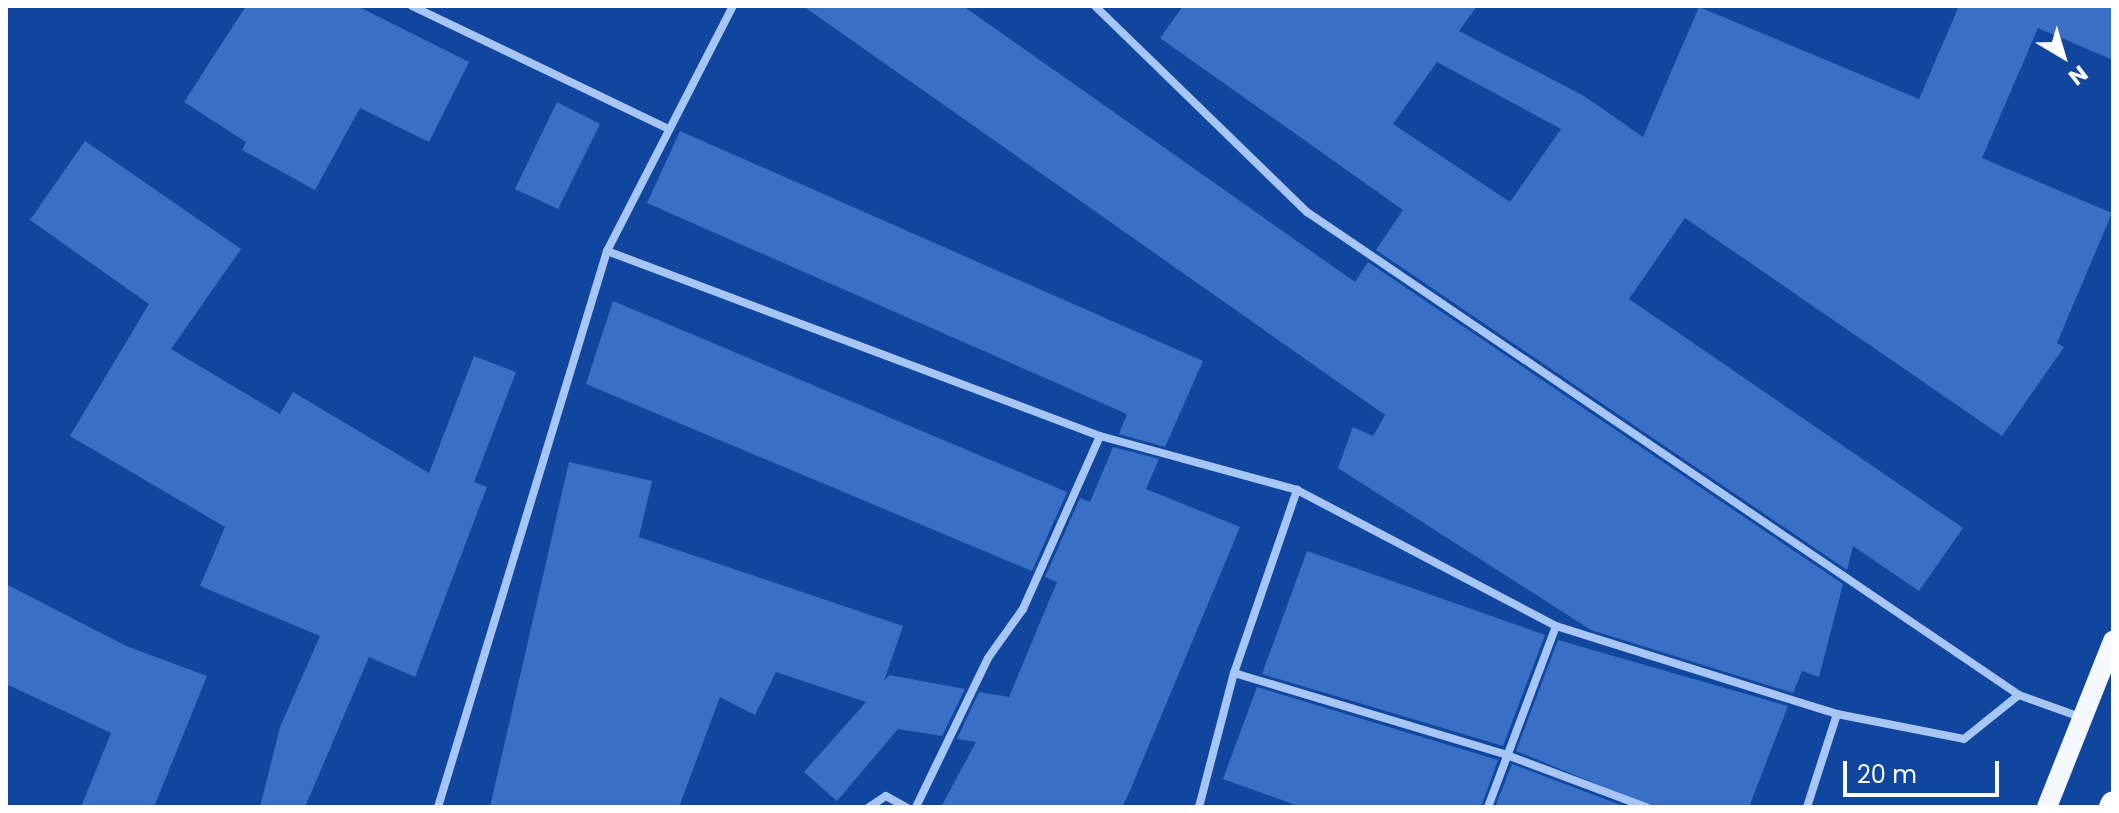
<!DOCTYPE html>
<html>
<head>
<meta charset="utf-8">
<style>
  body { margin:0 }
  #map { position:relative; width:2119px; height:813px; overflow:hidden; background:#10469e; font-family:Poppins,sans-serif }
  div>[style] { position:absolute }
  .building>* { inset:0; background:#3970c6 }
  .street>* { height:8px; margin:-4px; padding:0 4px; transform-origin:4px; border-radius:4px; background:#a7c6f5 }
  .primary>* { height:20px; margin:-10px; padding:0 10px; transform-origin:10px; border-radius:10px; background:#f5f8ff }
  .highway>* { height:24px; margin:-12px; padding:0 12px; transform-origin:12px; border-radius:12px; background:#fff }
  span { translate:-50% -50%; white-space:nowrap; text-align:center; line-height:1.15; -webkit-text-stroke:6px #10469e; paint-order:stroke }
  .frame { position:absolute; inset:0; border:8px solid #fff; pointer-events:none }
  .north { position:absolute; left:2023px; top:16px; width:80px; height:80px; -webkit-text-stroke:6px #10469e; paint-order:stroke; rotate:142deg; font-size:22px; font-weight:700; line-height:32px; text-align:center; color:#fff }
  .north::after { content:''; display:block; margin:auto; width:28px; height:36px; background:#fff; clip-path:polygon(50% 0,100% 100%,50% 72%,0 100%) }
  .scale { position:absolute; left:1843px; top:761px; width:156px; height:36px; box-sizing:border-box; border:4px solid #fff; border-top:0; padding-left:10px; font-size:24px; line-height:28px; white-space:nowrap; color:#fff; -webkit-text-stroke:6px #10469e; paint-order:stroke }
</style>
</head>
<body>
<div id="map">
  <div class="building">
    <div style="clip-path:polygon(246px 6px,357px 6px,469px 62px,429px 142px,360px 108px,315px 190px,242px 150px,246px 142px,184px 102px)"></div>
    <div style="clip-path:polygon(803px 6px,963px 6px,1355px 282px,1368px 262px,1843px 584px,1819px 677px,1802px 671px,1793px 693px,1591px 630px,1338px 468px,1353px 427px,1373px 436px,1385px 415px)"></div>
    <div style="clip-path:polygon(evenodd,1183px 6px,1477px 6px,1459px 31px,1584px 96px,1643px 137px,1699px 7px,1919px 99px,1959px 6px,2113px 6px,2113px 60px,2038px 28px,1982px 158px,2112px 213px,2057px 343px,2064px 347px,2002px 436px,1685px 218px,1629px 299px,1963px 528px,1919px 591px,1853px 546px,1847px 570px,1376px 250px,1403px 210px,1160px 38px,1183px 6px,1437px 62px,1561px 129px,1510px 202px,1393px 124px,1437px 62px)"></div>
    <div style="clip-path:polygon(557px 102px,600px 124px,558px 209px,515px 189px)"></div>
    <div style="clip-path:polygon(680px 131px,1203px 361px,1165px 447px,1119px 434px,1127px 414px,647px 203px)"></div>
    <div style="clip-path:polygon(85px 141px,241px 249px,171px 349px,280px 414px,293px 392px,429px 473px,474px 356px,516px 372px,474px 482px,487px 487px,415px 677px,369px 657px,305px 807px,260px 807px,280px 727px,320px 636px,200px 586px,225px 527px,70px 436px,149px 304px,30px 220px)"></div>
    <div style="clip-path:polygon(613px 301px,1067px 492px,1032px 571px,586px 384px)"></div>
    <div style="clip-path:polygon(1113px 447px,1159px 459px,1146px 489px,1240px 527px,1129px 793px,1122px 807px,941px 807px,976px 742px,957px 739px,979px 692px,1009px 697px,1057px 582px,1045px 577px,1080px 498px,1090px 502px)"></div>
    <div style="clip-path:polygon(569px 462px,652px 481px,639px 537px,903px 626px,884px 681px,889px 675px,965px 689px,942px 736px,898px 729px,837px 801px,804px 772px,866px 702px,776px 672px,755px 715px,720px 697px,679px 807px,490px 807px)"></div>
    <div style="clip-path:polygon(1307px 551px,1545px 635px,1503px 746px,1262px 674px)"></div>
    <div style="clip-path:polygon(6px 584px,126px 646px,207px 676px,154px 807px,81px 807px,111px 733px,6px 684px)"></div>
    <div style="clip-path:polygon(1558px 640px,1788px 706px,1749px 807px,1653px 807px,1516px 751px)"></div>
    <div style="clip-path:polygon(1257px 687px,1498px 760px,1481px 807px,1301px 807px,1223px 779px)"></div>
    <div style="clip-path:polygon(1512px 764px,1626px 807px,1495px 807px)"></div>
  </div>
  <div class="street">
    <div style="left:412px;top:6px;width:280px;rotate:25.6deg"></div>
    <div style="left:1095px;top:6px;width:296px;rotate:44.2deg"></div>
    <div style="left:1307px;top:212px;width:860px;rotate:34.15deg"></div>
    <div style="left:2019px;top:695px;width:68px;rotate:19.8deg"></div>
    <div style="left:607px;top:251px;width:527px;rotate:20.57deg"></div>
    <div style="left:1100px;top:436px;width:204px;rotate:15.3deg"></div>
    <div style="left:1297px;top:490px;width:293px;rotate:27.7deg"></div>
    <div style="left:1556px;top:626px;width:294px;rotate:17.4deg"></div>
    <div style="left:1837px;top:714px;width:129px;rotate:11.1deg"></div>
    <div style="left:1964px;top:739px;width:70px;rotate:-38.7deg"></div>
    <div style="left:1234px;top:673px;width:282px;rotate:16.7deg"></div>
    <div style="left:1504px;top:754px;width:152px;rotate:20.5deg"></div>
    <div style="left:438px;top:807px;width:581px;rotate:-73.09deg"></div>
    <div style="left:607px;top:251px;width:276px;rotate:-62.8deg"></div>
    <div style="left:869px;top:807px;width:20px;rotate:-33deg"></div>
    <div style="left:886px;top:796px;width:23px;rotate:29deg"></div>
    <div style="left:916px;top:807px;width:165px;rotate:-64.2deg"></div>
    <div style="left:988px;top:658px;width:60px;rotate:-54.5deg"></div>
    <div style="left:1023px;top:609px;width:189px;rotate:-66deg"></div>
    <div style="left:1199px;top:807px;width:138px;rotate:-75.4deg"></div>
    <div style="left:1234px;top:673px;width:194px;rotate:-71deg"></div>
    <div style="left:1488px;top:807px;width:193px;rotate:-69.4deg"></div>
    <div style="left:1807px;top:807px;width:98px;rotate:-72.1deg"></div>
  </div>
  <div class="primary">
    <div style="left:2047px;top:807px;width:179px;rotate:-68.3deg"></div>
  </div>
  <div class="highway">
    <div style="left:2111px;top:807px;width:4px;rotate:-63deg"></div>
  </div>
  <div class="frame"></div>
  <div class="north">N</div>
  <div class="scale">20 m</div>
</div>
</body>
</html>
